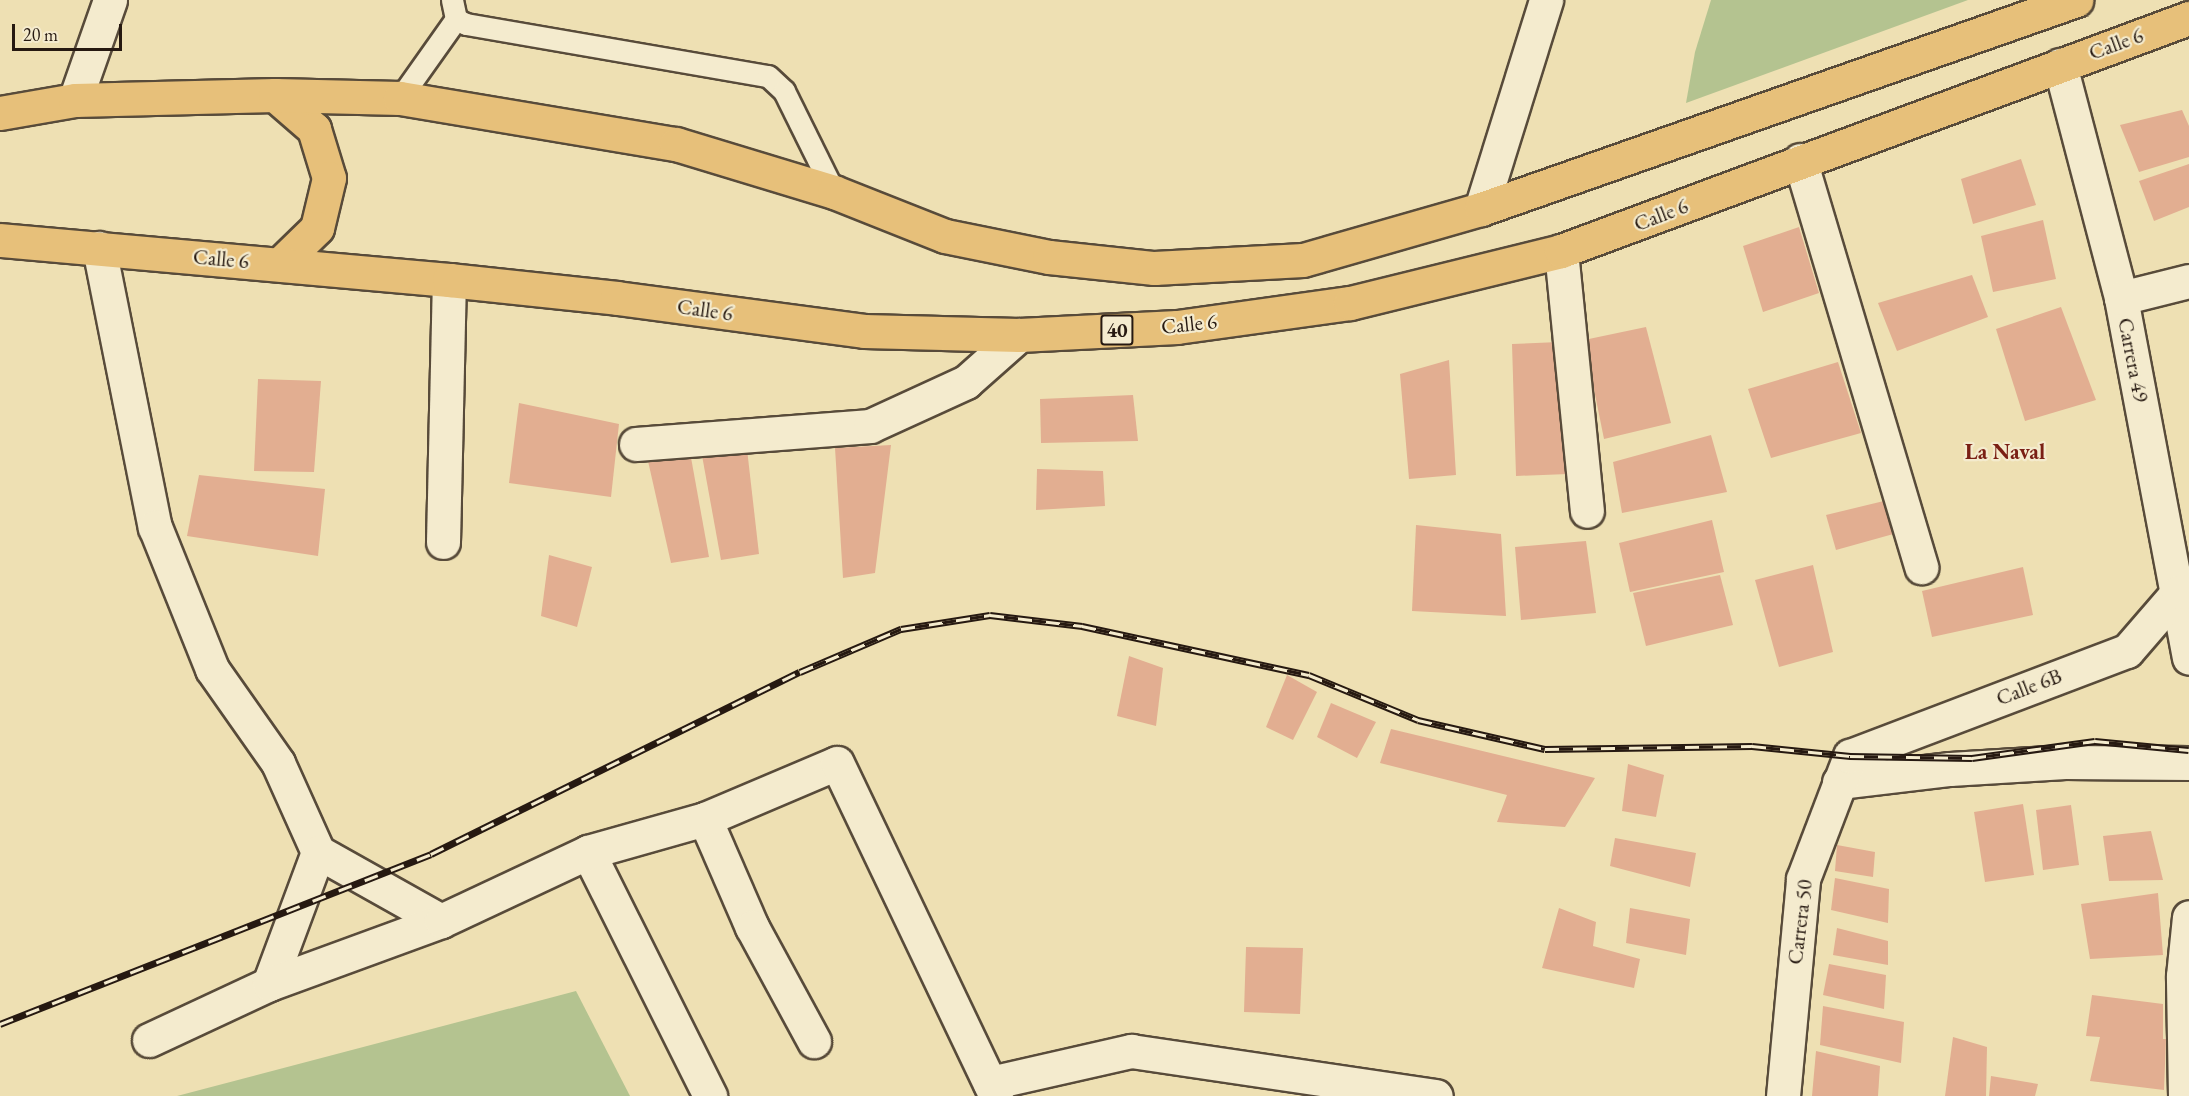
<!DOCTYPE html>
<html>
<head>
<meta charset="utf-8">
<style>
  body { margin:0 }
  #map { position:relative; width:2189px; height:1096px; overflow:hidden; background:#eee0b3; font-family:"EB Garamond",serif }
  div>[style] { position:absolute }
  .green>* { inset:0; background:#b4c390 }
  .building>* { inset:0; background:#e2ae91 }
  .roads { filter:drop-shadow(2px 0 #584b3a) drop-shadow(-2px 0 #584b3a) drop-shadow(0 2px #584b3a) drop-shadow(0 -2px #584b3a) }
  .lane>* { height:21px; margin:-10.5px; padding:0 10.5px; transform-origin:10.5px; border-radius:10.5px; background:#f4ebce }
  .street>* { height:33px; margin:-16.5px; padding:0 16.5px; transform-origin:16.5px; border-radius:16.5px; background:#f4ebce }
  .highway>* { height:33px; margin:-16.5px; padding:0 16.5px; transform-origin:16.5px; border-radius:16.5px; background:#e7c07a }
  .rail>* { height:7px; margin-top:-3.5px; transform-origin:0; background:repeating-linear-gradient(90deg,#f4ebce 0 14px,#261911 0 28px); box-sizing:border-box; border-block:2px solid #261911 }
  span { translate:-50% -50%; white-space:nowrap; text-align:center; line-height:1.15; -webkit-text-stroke:4.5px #f4ebce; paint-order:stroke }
  .shield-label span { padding:2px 4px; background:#f4ebce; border:2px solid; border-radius:4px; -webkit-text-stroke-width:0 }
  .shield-label { font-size:20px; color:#261911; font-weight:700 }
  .street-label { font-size:21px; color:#261911 }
  .neighbourhood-label { font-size:22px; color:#7a1f14; font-weight:700 }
  .scale { position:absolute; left:12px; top:24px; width:110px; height:27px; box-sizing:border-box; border:3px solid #261911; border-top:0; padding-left:8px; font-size:18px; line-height:21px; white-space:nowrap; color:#261911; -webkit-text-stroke:4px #f4ebce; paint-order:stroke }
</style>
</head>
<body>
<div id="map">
  <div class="green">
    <div style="clip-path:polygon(1711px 0,1968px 0,1686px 103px,1695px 52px)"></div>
    <div style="clip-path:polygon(576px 991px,630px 1096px,177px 1096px)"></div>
  </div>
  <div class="building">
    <div style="clip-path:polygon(2182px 110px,2189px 126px,2189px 157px,2139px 172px,2120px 125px)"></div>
    <div style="clip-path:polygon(2021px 159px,2036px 205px,1973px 224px,1961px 179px)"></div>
    <div style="clip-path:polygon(2189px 164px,2189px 207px,2154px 221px,2139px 181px)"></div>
    <div style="clip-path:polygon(2043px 220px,2056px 279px,1993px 292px,1981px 236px)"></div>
    <div style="clip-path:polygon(1799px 227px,1819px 293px,1763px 312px,1743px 246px)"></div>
    <div style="clip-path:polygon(1972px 275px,1988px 317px,1897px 351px,1878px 303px)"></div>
    <div style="clip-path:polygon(2061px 307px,2096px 400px,2025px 421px,1996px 329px)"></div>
    <div style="clip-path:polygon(1646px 327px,1671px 423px,1604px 439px,1584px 340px)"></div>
    <div style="clip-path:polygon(1559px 342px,1568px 474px,1516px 476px,1512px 344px)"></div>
    <div style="clip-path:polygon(1449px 360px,1456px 475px,1409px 479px,1400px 374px)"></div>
    <div style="clip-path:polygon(1838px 362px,1861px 433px,1771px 458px,1748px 389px)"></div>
    <div style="clip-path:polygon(258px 379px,321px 381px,314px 472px,254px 471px)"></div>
    <div style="clip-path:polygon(1133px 395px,1138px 441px,1041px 443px,1040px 399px)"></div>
    <div style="clip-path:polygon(519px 403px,619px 424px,611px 497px,509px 483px)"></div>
    <div style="clip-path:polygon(1711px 435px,1727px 492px,1622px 513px,1613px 462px)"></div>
    <div style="clip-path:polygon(891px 445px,875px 573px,843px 578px,835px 448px)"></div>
    <div style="clip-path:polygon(747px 449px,759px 554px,721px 560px,701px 450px)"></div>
    <div style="clip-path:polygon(690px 452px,709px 557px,671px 563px,648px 461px)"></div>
    <div style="clip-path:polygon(1037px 469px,1103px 471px,1105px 506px,1036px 510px)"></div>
    <div style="clip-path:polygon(199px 475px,325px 489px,318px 556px,187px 536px)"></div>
    <div style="clip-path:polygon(1888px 500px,1897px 533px,1836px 550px,1826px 515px)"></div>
    <div style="clip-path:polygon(1712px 520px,1724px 572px,1630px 592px,1619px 543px)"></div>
    <div style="clip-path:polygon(1416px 525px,1501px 534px,1506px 616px,1412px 611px)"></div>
    <div style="clip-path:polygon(1586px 541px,1596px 613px,1521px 620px,1515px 547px)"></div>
    <div style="clip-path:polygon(549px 555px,592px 567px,577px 627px,541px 616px)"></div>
    <div style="clip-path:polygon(1813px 565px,1833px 652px,1779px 667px,1755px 580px)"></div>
    <div style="clip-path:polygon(2023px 567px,2033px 615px,1932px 637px,1922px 591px)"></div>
    <div style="clip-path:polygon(1720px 575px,1733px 625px,1646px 646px,1633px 593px)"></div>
    <div style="clip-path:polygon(1129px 656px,1163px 668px,1156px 726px,1117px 716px)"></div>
    <div style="clip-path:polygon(1287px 675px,1317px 692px,1293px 740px,1266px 727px)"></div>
    <div style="clip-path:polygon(1331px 703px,1376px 722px,1357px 758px,1317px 737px)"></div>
    <div style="clip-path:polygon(1391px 729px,1595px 778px,1565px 827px,1497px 822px,1507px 795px,1380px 763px)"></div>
    <div style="clip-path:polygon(1628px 764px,1664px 775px,1656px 817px,1622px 811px)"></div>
    <div style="clip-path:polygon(2023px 804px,2034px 875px,1985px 882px,1974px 812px)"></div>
    <div style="clip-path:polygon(2071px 805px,2079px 865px,2043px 870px,2036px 810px)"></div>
    <div style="clip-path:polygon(2151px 831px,2163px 880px,2109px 881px,2103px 836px)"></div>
    <div style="clip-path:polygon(1615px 838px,1696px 853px,1690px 887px,1610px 866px)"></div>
    <div style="clip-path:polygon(1837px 845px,1875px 852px,1873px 877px,1835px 871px)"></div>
    <div style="clip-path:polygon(1835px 878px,1889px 889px,1888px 923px,1831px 910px)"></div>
    <div style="clip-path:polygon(2158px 893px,2163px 955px,2090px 959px,2081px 904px)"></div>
    <div style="clip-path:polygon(1559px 908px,1596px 922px,1593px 946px,1640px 959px,1634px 988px,1542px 968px)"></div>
    <div style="clip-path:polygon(1630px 908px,1690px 919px,1686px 955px,1626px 943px)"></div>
    <div style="clip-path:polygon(1837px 928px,1888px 941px,1888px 965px,1833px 955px)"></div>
    <div style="clip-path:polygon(1246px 947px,1303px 948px,1300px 1014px,1244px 1012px)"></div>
    <div style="clip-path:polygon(1829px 964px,1886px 975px,1884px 1009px,1823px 995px)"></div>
    <div style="clip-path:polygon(2092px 995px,2163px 1004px,2163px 1039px,2166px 1039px,2164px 1090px,2090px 1081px,2100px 1037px,2086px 1036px)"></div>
    <div style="clip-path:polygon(1823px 1006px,1904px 1022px,1901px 1063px,1820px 1045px)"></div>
    <div style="clip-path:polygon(1953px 1037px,1987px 1047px,1986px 1096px,1945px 1096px)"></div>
    <div style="clip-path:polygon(1816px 1051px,1880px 1066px,1878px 1096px,1812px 1096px)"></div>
    <div style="clip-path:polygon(1991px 1076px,2038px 1084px,2035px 1096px,1989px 1096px)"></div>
  </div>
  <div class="roads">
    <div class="lane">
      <div style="left:452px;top:0;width:19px;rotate:78deg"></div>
      <div style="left:456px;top:19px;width:11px;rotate:27deg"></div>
      <div style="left:466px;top:24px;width:306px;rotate:9.8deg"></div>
      <div style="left:768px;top:76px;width:22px;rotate:43deg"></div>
      <div style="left:784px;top:91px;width:113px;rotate:63.7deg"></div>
      <div style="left:400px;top:98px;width:97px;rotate:-54.7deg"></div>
    </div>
    <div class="street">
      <div style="left:2060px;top:65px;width:241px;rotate:75.3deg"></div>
      <div style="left:2121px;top:298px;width:366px;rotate:79.3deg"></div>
      <div style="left:75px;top:100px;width:106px;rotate:-70.7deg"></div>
      <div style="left:1800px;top:160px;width:425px;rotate:73.4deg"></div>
      <div style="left:1481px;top:209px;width:219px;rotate:-72.7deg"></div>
      <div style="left:99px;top:248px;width:285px;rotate:78.7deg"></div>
      <div style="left:155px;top:527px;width:153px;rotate:68.1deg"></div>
      <div style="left:212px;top:669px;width:115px;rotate:54.9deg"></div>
      <div style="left:278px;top:763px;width:98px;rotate:65.8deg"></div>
      <div style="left:318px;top:852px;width:141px;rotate:29.3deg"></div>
      <div style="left:1561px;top:251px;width:261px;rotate:84.3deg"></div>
      <div style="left:2121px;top:298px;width:70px;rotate:-14deg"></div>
      <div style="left:636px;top:444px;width:235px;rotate:-4.4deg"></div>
      <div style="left:870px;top:426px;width:106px;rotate:-24.6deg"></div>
      <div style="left:966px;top:382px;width:71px;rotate:-41.6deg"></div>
      <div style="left:443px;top:542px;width:262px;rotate:-88.7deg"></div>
      <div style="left:1839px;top:782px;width:112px;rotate:-6.7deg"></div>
      <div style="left:1950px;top:769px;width:115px;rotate:-3.5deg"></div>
      <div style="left:2065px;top:762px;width:124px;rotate:0.5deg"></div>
      <div style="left:705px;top:819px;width:118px;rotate:66.5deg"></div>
      <div style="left:752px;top:927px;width:130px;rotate:61.5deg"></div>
      <div style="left:588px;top:852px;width:273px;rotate:63.4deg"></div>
      <div style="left:269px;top:984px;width:141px;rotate:-69.6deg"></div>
      <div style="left:149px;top:1040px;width:132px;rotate:-25deg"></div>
      <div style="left:269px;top:984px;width:183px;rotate:-20.1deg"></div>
      <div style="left:441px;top:921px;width:162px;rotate:-25.1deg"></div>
      <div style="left:588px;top:852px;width:122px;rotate:-15.8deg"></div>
      <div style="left:705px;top:819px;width:143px;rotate:-23deg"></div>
      <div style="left:837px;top:763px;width:369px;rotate:64.5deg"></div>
      <div style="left:990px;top:1083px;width:145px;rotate:-12.8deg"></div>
      <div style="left:1131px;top:1051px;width:308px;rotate:8.4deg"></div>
      <div style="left:1783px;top:1096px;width:218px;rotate:-84.7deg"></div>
      <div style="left:1803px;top:879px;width:132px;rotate:-69.1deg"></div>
      <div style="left:1850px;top:756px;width:296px;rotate:-20.8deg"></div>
      <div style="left:2127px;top:651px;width:78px;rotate:-49.2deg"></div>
      <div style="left:2178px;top:592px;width:11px;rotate:-5deg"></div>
      <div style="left:2185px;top:1096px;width:120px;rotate:-91deg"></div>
      <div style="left:2183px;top:976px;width:59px;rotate:-84.2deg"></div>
    </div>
    <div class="highway">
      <div style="left:275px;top:95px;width:52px;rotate:41.1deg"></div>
      <div style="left:314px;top:129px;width:51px;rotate:73deg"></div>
      <div style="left:329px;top:178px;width:51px;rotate:103.5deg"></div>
      <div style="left:317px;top:228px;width:52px;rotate:135.8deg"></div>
      <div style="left:0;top:113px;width:76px;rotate:-9.8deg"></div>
      <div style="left:75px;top:100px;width:200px;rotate:-1.4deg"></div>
      <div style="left:275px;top:95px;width:125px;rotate:1.4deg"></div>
      <div style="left:400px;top:98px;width:280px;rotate:9.5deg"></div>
      <div style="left:676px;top:144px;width:165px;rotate:16.9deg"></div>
      <div style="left:834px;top:192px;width:119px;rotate:21.6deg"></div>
      <div style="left:945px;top:236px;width:106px;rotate:11.4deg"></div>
      <div style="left:1049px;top:257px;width:106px;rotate:6deg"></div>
      <div style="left:1154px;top:268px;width:149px;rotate:-3.1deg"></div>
      <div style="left:1303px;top:260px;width:185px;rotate:-16deg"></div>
      <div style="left:1481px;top:209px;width:631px;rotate:-19.35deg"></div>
      <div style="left:0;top:240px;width:451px;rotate:5.1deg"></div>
      <div style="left:449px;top:280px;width:169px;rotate:6.1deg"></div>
      <div style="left:617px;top:298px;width:249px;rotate:7.6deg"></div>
      <div style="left:864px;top:331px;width:155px;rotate:1.5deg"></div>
      <div style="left:1019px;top:335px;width:158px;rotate:-2.9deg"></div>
      <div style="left:1177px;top:327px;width:175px;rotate:-7.9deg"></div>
      <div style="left:1350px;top:303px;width:217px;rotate:-13.8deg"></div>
      <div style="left:1561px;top:251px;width:670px;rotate:-20.36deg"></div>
    </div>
  </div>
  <div class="rail">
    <div style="left:0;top:1024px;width:463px;rotate:-21.5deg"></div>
    <div style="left:431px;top:854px;width:411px;rotate:-26.3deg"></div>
    <div style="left:800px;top:672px;width:110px;rotate:-23.1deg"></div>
    <div style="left:901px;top:629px;width:90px;rotate:-8.9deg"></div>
    <div style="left:990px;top:615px;width:93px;rotate:6.8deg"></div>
    <div style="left:1082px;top:626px;width:232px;rotate:12.2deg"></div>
    <div style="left:1309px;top:675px;width:118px;rotate:22.4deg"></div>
    <div style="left:1418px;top:720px;width:130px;rotate:12.9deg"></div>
    <div style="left:1545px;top:749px;width:207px;rotate:-0.8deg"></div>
    <div style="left:1752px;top:746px;width:99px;rotate:5.8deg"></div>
    <div style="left:1850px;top:756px;width:122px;rotate:0.9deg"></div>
    <div style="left:1972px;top:758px;width:124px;rotate:-7.9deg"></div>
    <div style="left:2095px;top:741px;width:94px;rotate:5.5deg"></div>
  </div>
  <div class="shield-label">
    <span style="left:1117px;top:330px">40</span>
  </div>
  <div class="street-label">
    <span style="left:2116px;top:44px;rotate:-20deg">Calle 6</span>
    <span style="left:1661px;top:215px;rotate:-21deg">Calle 6</span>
    <span style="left:221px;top:259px;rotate:5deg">Calle 6</span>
    <span style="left:705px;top:310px;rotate:8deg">Calle 6</span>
    <span style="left:1189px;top:324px;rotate:-6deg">Calle 6</span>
    <span style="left:2133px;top:360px;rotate:79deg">Carrera 49</span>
    <span style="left:2029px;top:687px;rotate:-21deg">Calle 6B</span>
    <span style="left:1800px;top:922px;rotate:-83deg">Carrera 50</span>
  </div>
  <div class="neighbourhood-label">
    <span style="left:2005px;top:452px">La Naval</span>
  </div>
  <div class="scale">20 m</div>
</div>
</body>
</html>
